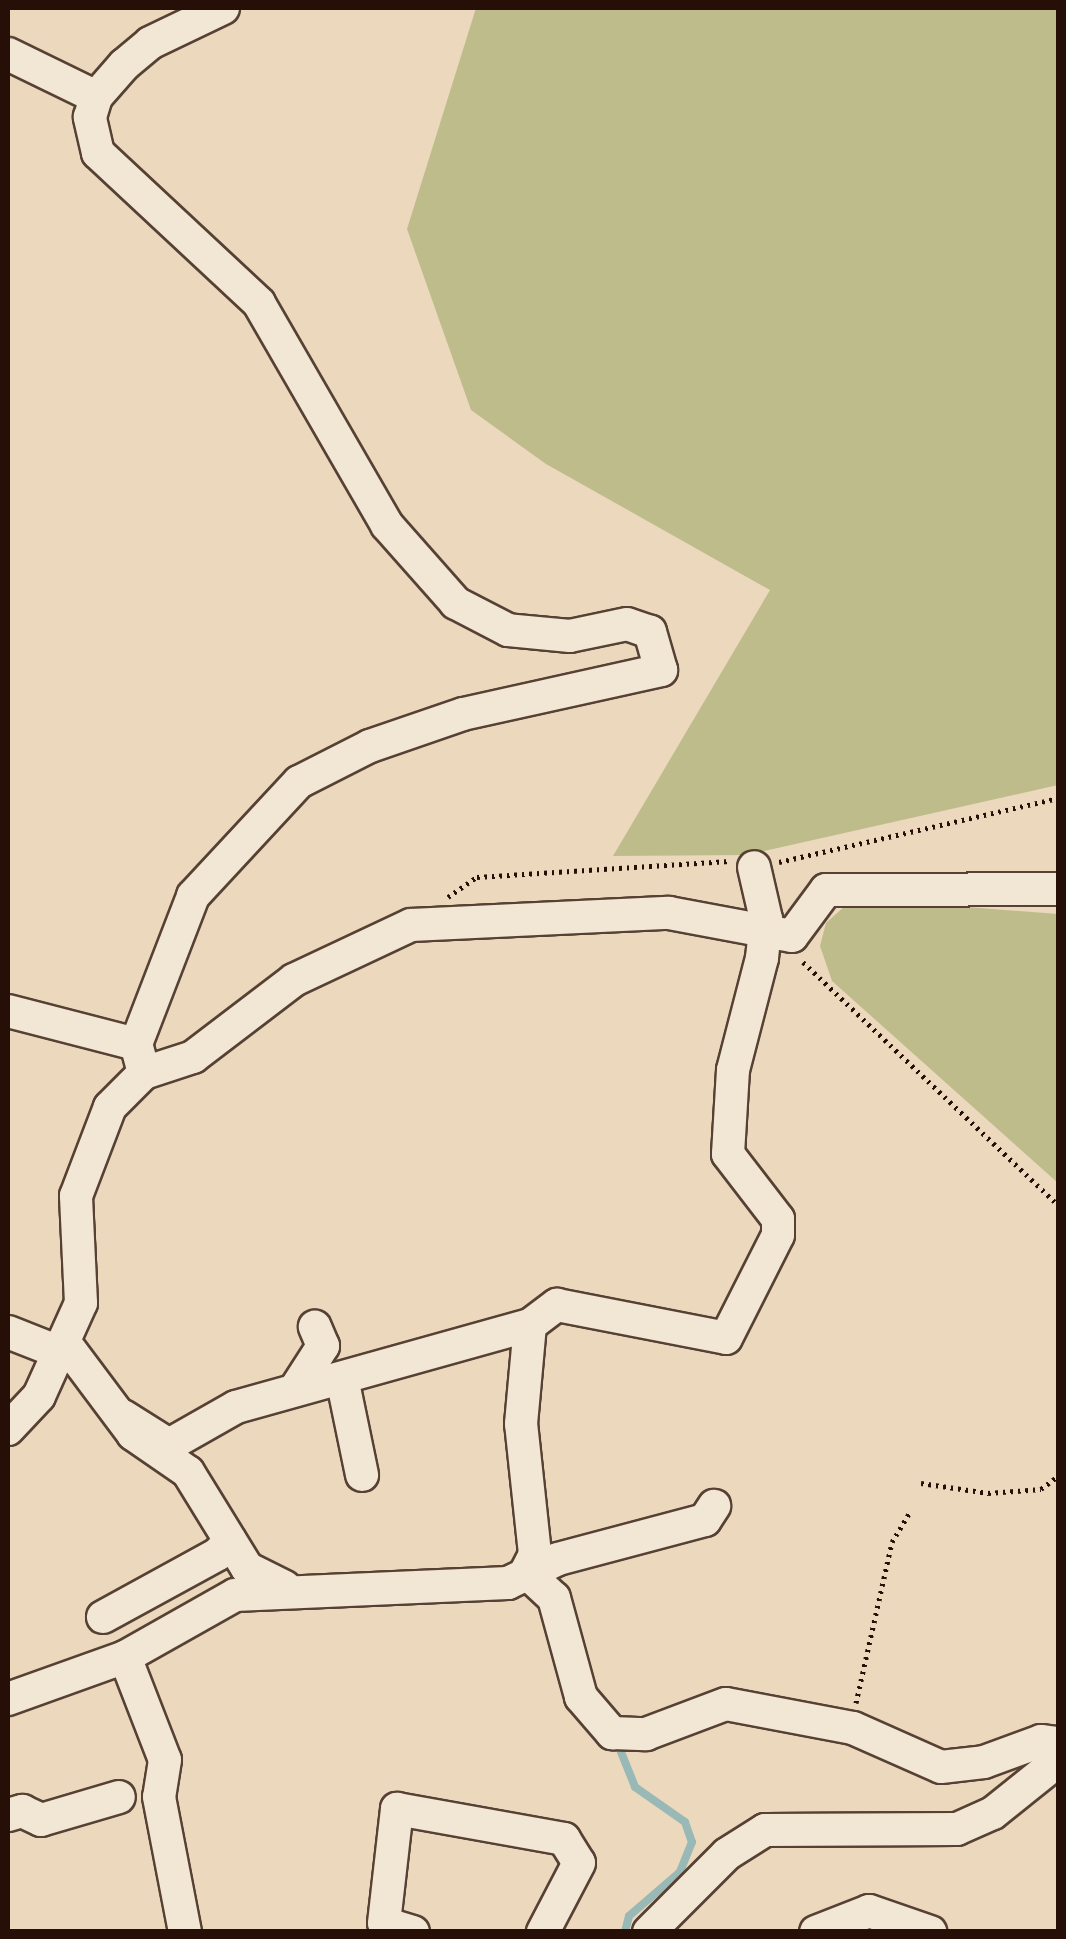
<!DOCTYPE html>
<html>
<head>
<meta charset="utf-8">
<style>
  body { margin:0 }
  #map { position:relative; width:1066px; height:1939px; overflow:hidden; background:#ebd8bd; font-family:"Gentium Book Plus",serif }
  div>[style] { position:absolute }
  .green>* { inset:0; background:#bfbc8c }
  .stream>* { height:8px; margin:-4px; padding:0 4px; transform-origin:4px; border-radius:4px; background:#98b9b5 }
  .path>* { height:5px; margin-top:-2.5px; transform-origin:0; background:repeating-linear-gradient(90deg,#250f07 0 2.5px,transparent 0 7.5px) }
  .roads { filter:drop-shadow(2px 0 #564134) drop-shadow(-2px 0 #564134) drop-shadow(0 2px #564134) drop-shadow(0 -2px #564134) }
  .minor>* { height:32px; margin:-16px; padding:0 16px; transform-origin:16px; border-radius:16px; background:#f2e6d4 }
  span { translate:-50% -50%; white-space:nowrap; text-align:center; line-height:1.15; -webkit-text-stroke:8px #f2e6d4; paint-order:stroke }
  .frame { position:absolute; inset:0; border:10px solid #250f07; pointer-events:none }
</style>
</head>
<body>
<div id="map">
  <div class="green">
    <div style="clip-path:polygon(476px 8px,1058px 8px,1058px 785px,746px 855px,613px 856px,770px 590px,546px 464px,471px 410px,407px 229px)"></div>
    <div style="clip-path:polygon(876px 900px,1058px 914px,1058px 1183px,832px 981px,820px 946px,826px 923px,845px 906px)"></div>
  </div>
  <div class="stream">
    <div style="left:621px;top:1752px;width:38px;rotate:68deg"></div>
    <div style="left:635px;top:1787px;width:61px;rotate:35deg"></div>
    <div style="left:685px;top:1822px;width:21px;rotate:71deg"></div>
    <div style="left:692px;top:1842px;width:32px;rotate:112deg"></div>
    <div style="left:680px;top:1872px;width:67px;rotate:139.2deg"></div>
    <div style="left:629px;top:1916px;width:16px;rotate:104deg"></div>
  </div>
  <div class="path">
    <div style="left:779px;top:862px;width:286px;rotate:-12.9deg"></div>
    <div style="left:448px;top:897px;width:35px;rotate:-35deg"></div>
    <div style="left:477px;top:877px;width:253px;rotate:-3.6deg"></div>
    <div style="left:803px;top:962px;width:352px;rotate:43.6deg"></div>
    <div style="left:921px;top:1483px;width:68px;rotate:8.5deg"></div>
    <div style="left:988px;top:1493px;width:53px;rotate:-4.3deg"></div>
    <div style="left:1041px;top:1489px;width:21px;rotate:-37deg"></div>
    <div style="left:856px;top:1703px;width:165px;rotate:-77.4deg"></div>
    <div style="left:892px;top:1542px;width:37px;rotate:-59deg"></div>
  </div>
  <div class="roads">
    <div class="minor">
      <div style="left:8px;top:54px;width:98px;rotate:26deg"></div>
      <div style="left:8px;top:1011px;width:132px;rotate:14.5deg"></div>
      <div style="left:144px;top:1073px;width:30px;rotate:-105deg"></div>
      <div style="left:136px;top:1044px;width:159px;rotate:-68.9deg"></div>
      <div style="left:193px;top:896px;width:156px;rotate:-47.1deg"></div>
      <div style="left:299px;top:782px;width:80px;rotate:-26.9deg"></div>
      <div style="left:370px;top:746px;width:98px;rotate:-19deg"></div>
      <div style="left:463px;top:714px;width:203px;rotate:-12.5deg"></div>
      <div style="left:661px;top:670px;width:40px;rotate:-106deg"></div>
      <div style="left:650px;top:632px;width:24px;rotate:-161deg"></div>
      <div style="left:627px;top:624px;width:58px;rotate:168.1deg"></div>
      <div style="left:570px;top:636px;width:62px;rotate:-174.5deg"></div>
      <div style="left:508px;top:630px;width:59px;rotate:-152.6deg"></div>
      <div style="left:456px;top:603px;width:104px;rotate:-131.5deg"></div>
      <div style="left:387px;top:525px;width:256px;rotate:-120deg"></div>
      <div style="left:259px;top:303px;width:220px;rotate:-137deg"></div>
      <div style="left:98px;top:153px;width:37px;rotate:-103deg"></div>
      <div style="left:90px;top:117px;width:21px;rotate:-73deg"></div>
      <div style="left:96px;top:97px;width:43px;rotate:-48.8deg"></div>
      <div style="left:124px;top:65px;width:34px;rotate:-40deg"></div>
      <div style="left:150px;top:43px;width:81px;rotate:-25.6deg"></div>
      <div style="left:8px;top:1332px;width:57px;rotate:21.6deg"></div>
      <div style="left:65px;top:1343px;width:114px;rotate:53.2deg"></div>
      <div style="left:133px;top:1434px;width:67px;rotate:34.6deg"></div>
      <div style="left:188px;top:1472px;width:113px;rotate:58.4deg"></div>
      <div style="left:247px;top:1568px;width:42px;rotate:26.6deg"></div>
      <div style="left:342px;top:1378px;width:99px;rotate:78.3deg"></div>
      <div style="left:296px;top:1388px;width:50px;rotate:-57.3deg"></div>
      <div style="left:323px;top:1346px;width:21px;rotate:-113deg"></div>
      <div style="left:123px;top:1416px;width:54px;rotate:32.2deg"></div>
      <div style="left:169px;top:1445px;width:77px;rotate:-29.6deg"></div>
      <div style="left:236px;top:1407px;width:305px;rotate:-15.6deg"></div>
      <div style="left:530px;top:1325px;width:34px;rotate:-37deg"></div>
      <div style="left:557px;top:1305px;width:172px;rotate:11deg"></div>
      <div style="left:726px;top:1338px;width:115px;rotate:-63.2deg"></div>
      <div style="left:778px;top:1235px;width:16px;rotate:-90deg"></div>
      <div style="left:778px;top:1219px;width:82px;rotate:-127.6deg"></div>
      <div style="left:728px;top:1154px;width:84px;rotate:-86.6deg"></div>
      <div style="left:733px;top:1070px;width:116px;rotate:-75.5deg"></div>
      <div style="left:762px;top:958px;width:39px;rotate:-84deg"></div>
      <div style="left:766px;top:919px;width:53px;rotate:-103deg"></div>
      <div style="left:8px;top:1429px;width:45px;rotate:-46.8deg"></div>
      <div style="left:39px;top:1396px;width:102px;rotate:-65.7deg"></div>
      <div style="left:81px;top:1303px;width:107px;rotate:-92.7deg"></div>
      <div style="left:76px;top:1196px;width:95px;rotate:-69.1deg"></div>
      <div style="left:110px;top:1107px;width:48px;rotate:-45deg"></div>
      <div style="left:144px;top:1073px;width:52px;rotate:-18.1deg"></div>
      <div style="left:193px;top:1057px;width:127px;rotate:-37.3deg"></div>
      <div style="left:294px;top:980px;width:129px;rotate:-25.2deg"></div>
      <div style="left:411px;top:925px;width:258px;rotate:-2.7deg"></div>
      <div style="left:669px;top:913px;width:125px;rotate:10.6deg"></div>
      <div style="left:792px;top:936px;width:57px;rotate:-53.5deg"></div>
      <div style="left:826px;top:890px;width:232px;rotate:-0.2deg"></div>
      <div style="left:526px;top:1572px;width:38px;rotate:43deg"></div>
      <div style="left:554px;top:1598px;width:103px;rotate:74.7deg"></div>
      <div style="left:581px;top:1697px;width:48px;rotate:49.3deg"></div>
      <div style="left:612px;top:1733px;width:34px;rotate:2deg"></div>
      <div style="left:646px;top:1734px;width:85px;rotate:-20.6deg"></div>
      <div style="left:726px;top:1704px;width:129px;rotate:10.7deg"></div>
      <div style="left:853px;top:1728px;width:96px;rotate:23.9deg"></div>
      <div style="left:941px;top:1767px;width:43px;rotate:-6.6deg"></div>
      <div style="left:984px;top:1762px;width:61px;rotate:-20.2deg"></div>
      <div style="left:1041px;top:1741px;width:17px;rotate:7deg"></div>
      <div style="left:526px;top:1572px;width:20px;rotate:-63deg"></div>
      <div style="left:535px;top:1554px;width:131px;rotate:-96.1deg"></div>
      <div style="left:521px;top:1424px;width:99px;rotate:-84.8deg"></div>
      <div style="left:103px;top:1617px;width:131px;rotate:-28.7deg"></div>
      <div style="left:218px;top:1554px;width:18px;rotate:-49deg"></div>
      <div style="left:125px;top:1657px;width:110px;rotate:68.8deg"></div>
      <div style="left:165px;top:1760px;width:37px;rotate:99deg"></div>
      <div style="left:159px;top:1797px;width:137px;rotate:79.1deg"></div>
      <div style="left:8px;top:1699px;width:124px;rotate:-19.7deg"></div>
      <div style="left:125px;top:1657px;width:126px;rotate:-29.4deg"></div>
      <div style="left:235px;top:1595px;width:273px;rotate:-2.5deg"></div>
      <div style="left:508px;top:1583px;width:55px;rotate:-25.6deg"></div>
      <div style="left:558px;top:1559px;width:152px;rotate:-14.9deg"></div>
      <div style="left:705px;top:1520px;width:17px;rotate:-57deg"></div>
      <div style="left:8px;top:1815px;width:15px;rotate:-16deg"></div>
      <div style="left:22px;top:1811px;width:21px;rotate:25deg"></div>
      <div style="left:41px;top:1820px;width:81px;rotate:-16.4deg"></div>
      <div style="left:413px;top:1932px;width:30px;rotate:-163deg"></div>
      <div style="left:384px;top:1923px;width:115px;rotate:-83.5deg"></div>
      <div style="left:397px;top:1809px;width:170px;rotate:10.2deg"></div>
      <div style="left:564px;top:1839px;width:28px;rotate:58deg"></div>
      <div style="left:579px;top:1863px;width:78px;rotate:117.6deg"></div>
      <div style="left:649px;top:1932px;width:110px;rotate:-45deg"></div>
      <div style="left:727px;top:1854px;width:45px;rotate:-32.3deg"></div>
      <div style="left:765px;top:1830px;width:192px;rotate:-0.3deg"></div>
      <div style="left:957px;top:1829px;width:39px;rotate:-24deg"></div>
      <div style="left:993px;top:1813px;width:83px;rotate:-38.7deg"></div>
      <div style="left:816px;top:1932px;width:57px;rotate:-21.6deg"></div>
      <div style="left:869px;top:1911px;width:65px;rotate:19deg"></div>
    </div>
  </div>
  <div class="frame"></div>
</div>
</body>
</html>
